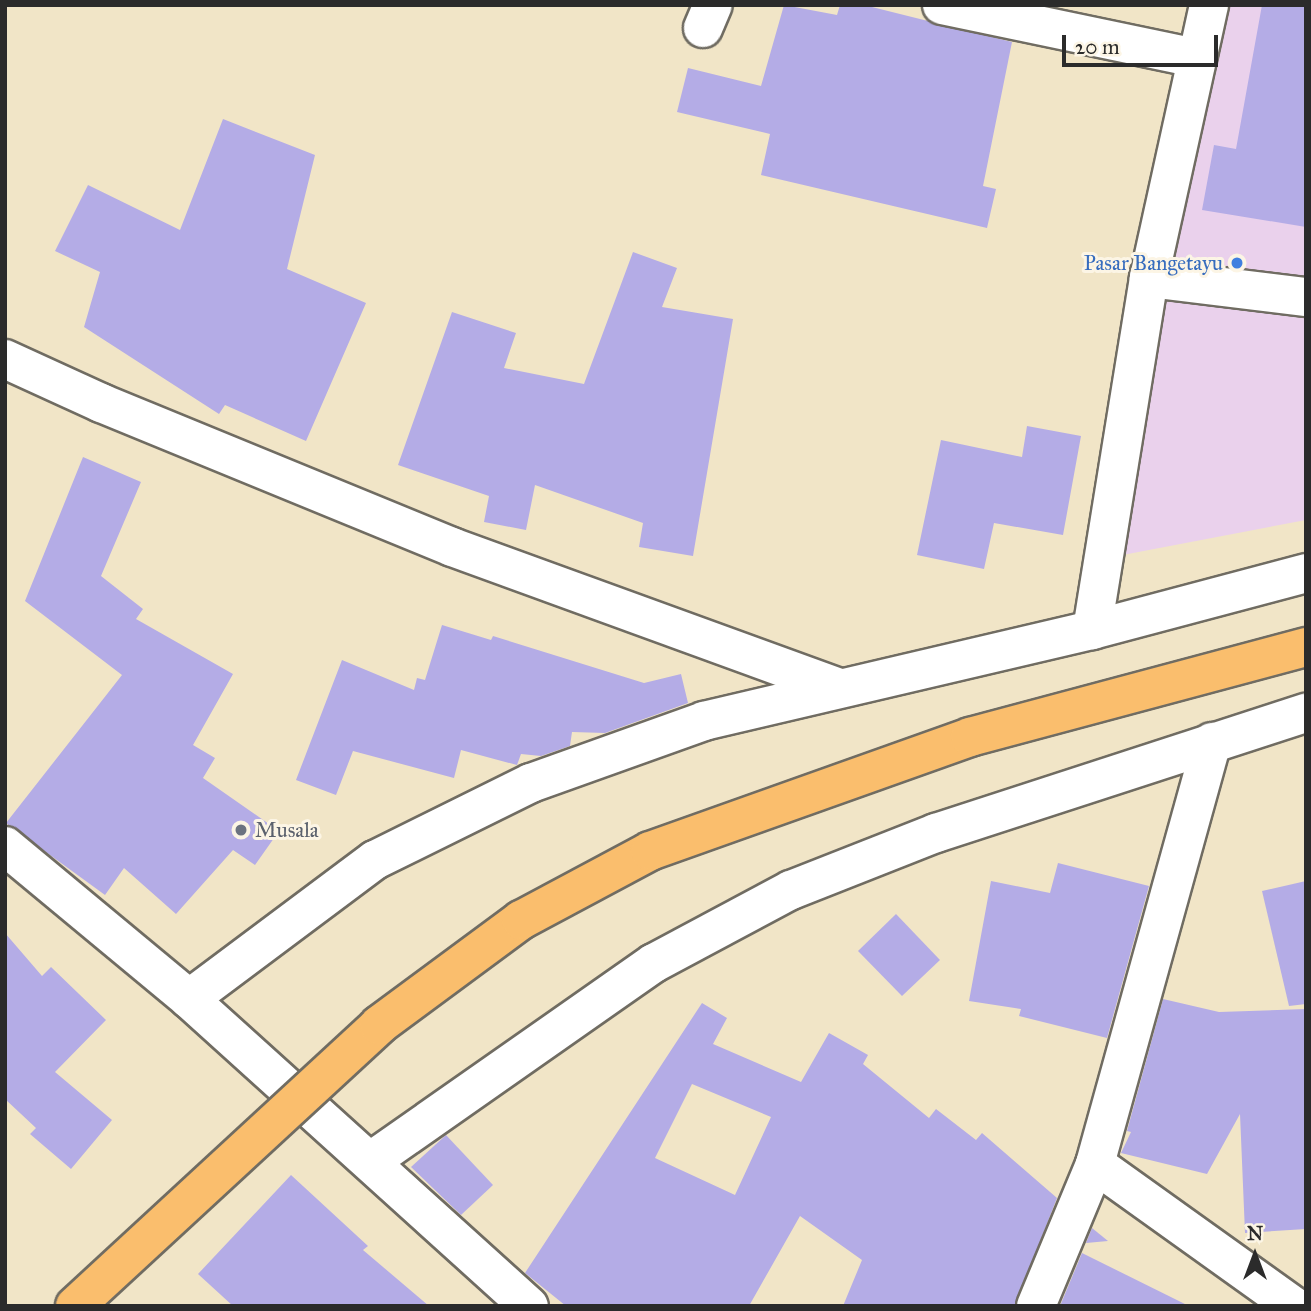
<!DOCTYPE html>
<html>
<head>
<meta charset="utf-8">
<style>
  body { margin:0 }
  #map { position:relative; width:1311px; height:1311px; overflow:hidden; background:#f1e5c7; font-family:"IM FELL Great Primer",serif }
  div>[style] { position:absolute }
  .built>* { inset:0; background:#ead1ec }
  .building>* { inset:0; background:#b4ace6 }
  .roads { filter:drop-shadow(2px 0 #706c62) drop-shadow(-2px 0 #706c62) drop-shadow(0 2px #706c62) drop-shadow(0 -2px #706c62) }
  .minor>* { height:38px; margin:-19px; padding:0 19px; transform-origin:19px; border-radius:19px; background:#fff }
  .bridges { filter:drop-shadow(2px 0 #706c62) drop-shadow(-2px 0 #706c62) drop-shadow(0 2px #706c62) drop-shadow(0 -2px #706c62) }
  .major-bridge>* { height:38px; margin:-19px; padding:0 19px; transform-origin:19px; border-radius:19px; background:#fabe6d }
  .dots>* { width:19px; height:19px; translate:-50% -50%; box-sizing:border-box; border:4px solid #fcf5e5; border-radius:50% }
  span { translate:-50% -50%; white-space:nowrap; text-align:center; line-height:1.15; -webkit-text-stroke:6px #fcf5e5; paint-order:stroke }
  .shop-label { font-size:21px; color:#366cbe }
  .right { translate:-100% -50%; text-align:right }
  .worship-label { font-size:21px; color:#5b616d }
  .left { translate:0 -50%; text-align:left }
  .frame { position:absolute; inset:0; border:7px solid #2b2b2b; pointer-events:none }
  .north { position:absolute; left:1220px; top:1220px; width:70px; height:70px; -webkit-text-stroke:5px #fcf5e5; paint-order:stroke; rotate:0deg; font-size:19px; font-weight:700; line-height:28px; text-align:center; color:#2b2b2b }
  .north::after { content:''; display:block; margin:auto; width:24px; height:32px; background:#2b2b2b; clip-path:polygon(50% 0,100% 100%,50% 72%,0 100%) }
  .scale { position:absolute; left:1062px; top:35px; width:156px; height:32px; box-sizing:border-box; border:4px solid #2b2b2b; border-top:0; padding-left:9px; font-size:21px; line-height:24px; white-space:nowrap; color:#2b2b2b; -webkit-text-stroke:5px #fcf5e5; paint-order:stroke }
</style>
</head>
<body>
<div id="map">
  <div class="built">
    <div style="clip-path:polygon(1219px 5px,1306px 5px,1306px 520px,1107px 558px)"></div>
  </div>
  <div class="building">
    <div style="clip-path:polygon(784px 5px,837px 15px,840px 5px,864px 5px,1012px 42px,983px 186px,996px 189px,987px 228px,761px 175px,770px 134px,677px 112px,688px 68px,761px 86px)"></div>
    <div style="clip-path:polygon(1262px 5px,1306px 5px,1306px 227px,1202px 210px,1214px 145px,1236px 149px)"></div>
    <div style="clip-path:polygon(223px 119px,315px 155px,287px 269px,366px 303px,306px 441px,225px 405px,219px 414px,84px 327px,100px 272px,55px 251px,88px 185px,180px 230px)"></div>
    <div style="clip-path:polygon(633px 252px,677px 268px,662px 307px,733px 319px,693px 556px,639px 547px,643px 523px,535px 485px,526px 530px,484px 522px,489px 496px,398px 465px,452px 312px,516px 333px,504px 368px,584px 384px)"></div>
    <div style="clip-path:polygon(1027px 426px,1081px 436px,1063px 535px,994px 523px,984px 569px,917px 555px,941px 440px,1022px 457px)"></div>
    <div style="clip-path:polygon(83px 457px,141px 482px,101px 576px,143px 609px,136px 619px,233px 674px,193px 745px,215px 758px,203px 778px,279px 831px,255px 865px,233px 850px,176px 914px,124px 868px,105px 895px,6px 823px,122px 675px,25px 601px)"></div>
    <div style="clip-path:polygon(442px 625px,491px 640px,493px 636px,644px 683px,681px 674px,688px 703px,605px 733px,572px 732px,570px 746px,541px 756px,521px 754px,517px 765px,461px 750px,454px 778px,353px 751px,336px 795px,296px 780px,342px 660px,414px 690px,417px 678px,425px 680px)"></div>
    <div style="clip-path:polygon(1058px 863px,1149px 886px,1107px 1038px,1019px 1016px,1021px 1009px,969px 1001px,991px 881px,1050px 893px)"></div>
    <div style="clip-path:polygon(1306px 881px,1306px 1004px,1289px 1006px,1262px 891px)"></div>
    <div style="clip-path:polygon(896px 914px,940px 960px,902px 996px,858px 951px)"></div>
    <div style="clip-path:polygon(5px 933px,42px 976px,51px 967px,106px 1020px,55px 1072px,112px 1120px,71px 1169px,30px 1134px,36px 1128px,5px 1099px)"></div>
    <div style="clip-path:polygon(1163px 999px,1219px 1012px,1306px 1009px,1306px 1229px,1245px 1233px,1240px 1114px,1207px 1174px,1121px 1153px,1131px 1132px,1127px 1131px)"></div>
    <div style="clip-path:polygon(evenodd,702px 1003px,727px 1018px,713px 1044px,801px 1082px,829px 1033px,868px 1055px,863px 1064px,929px 1118px,936px 1109px,976px 1140px,982px 1133px,1057px 1198px,1015px 1306px,843px 1306px,862px 1260px,800px 1216px,749px 1306px,566px 1306px,525px 1273px,702px 1003px,692px 1084px,771px 1117px,735px 1195px,655px 1158px,692px 1084px)"></div>
    <div style="clip-path:polygon(446px 1135px,493px 1185px,461px 1215px,411px 1167px)"></div>
    <div style="clip-path:polygon(291px 1175px,368px 1246px,363px 1250px,429px 1306px,233px 1306px,198px 1274px)"></div>
    <div style="clip-path:polygon(1092px 1228px,1108px 1241px,1086px 1243px)"></div>
    <div style="clip-path:polygon(1082px 1253px,1189px 1306px,1060px 1306px)"></div>
  </div>
  <div class="roads">
    <div class="minor">
      <div style="left:942px;top:5px;width:258px;rotate:11.8deg"></div>
      <div style="left:703px;top:28px;width:25px;rotate:-67deg"></div>
      <div style="left:1149px;top:278px;width:158px;rotate:6.9deg"></div>
      <div style="left:5px;top:359px;width:106px;rotate:24.6deg"></div>
      <div style="left:101px;top:403px;width:379px;rotate:22.3deg"></div>
      <div style="left:452px;top:547px;width:412px;rotate:20deg"></div>
      <div style="left:1092px;top:630px;width:357px;rotate:-80.8deg"></div>
      <div style="left:1149px;top:278px;width:280px;rotate:-77.6deg"></div>
      <div style="left:1212px;top:742px;width:438px;rotate:105.5deg"></div>
      <div style="left:1095px;top:1164px;width:244px;rotate:35.6deg"></div>
      <div style="left:5px;top:846px;width:239px;rotate:39.7deg"></div>
      <div style="left:189px;top:999px;width:458px;rotate:42.1deg"></div>
      <div style="left:189px;top:999px;width:232px;rotate:-36.8deg"></div>
      <div style="left:375px;top:860px;width:174px;rotate:-26.3deg"></div>
      <div style="left:531px;top:783px;width:184px;rotate:-19.7deg"></div>
      <div style="left:704px;top:721px;width:399px;rotate:-13.2deg"></div>
      <div style="left:1092px;top:630px;width:221px;rotate:-14.9deg"></div>
      <div style="left:371px;top:1161px;width:345px;rotate:-35deg"></div>
      <div style="left:654px;top:963px;width:155px;rotate:-28.1deg"></div>
      <div style="left:791px;top:890px;width:156px;rotate:-21.5deg"></div>
      <div style="left:936px;top:833px;width:389px;rotate:-18deg"></div>
      <div style="left:1036px;top:1306px;width:154px;rotate:-67.4deg"></div>
    </div>
  </div>
  <div class="bridges">
    <div class="major-bridge">
      <div style="left:75px;top:1306px;width:414px;rotate:-42.7deg"></div>
      <div style="left:379px;top:1025px;width:177px;rotate:-36.5deg"></div>
      <div style="left:521px;top:920px;width:146px;rotate:-28.1deg"></div>
      <div style="left:650px;top:851px;width:340px;rotate:-19.6deg"></div>
      <div style="left:970px;top:737px;width:348px;rotate:-15deg"></div>
    </div>
  </div>
  <div class="dots">
    <div style="left:1237px;top:263px;background:#3f7fe0"></div>
    <div style="left:241px;top:830px;background:#6b7280"></div>
  </div>
  <div class="shop-label">
    <span class="right" style="left:1223px;top:263px">Pasar Bangetayu</span>
  </div>
  <div class="worship-label">
    <span class="left" style="left:255px;top:830px">Musala</span>
  </div>
  <div class="frame"></div>
  <div class="north">N</div>
  <div class="scale">20 m</div>
</div>
</body>
</html>
